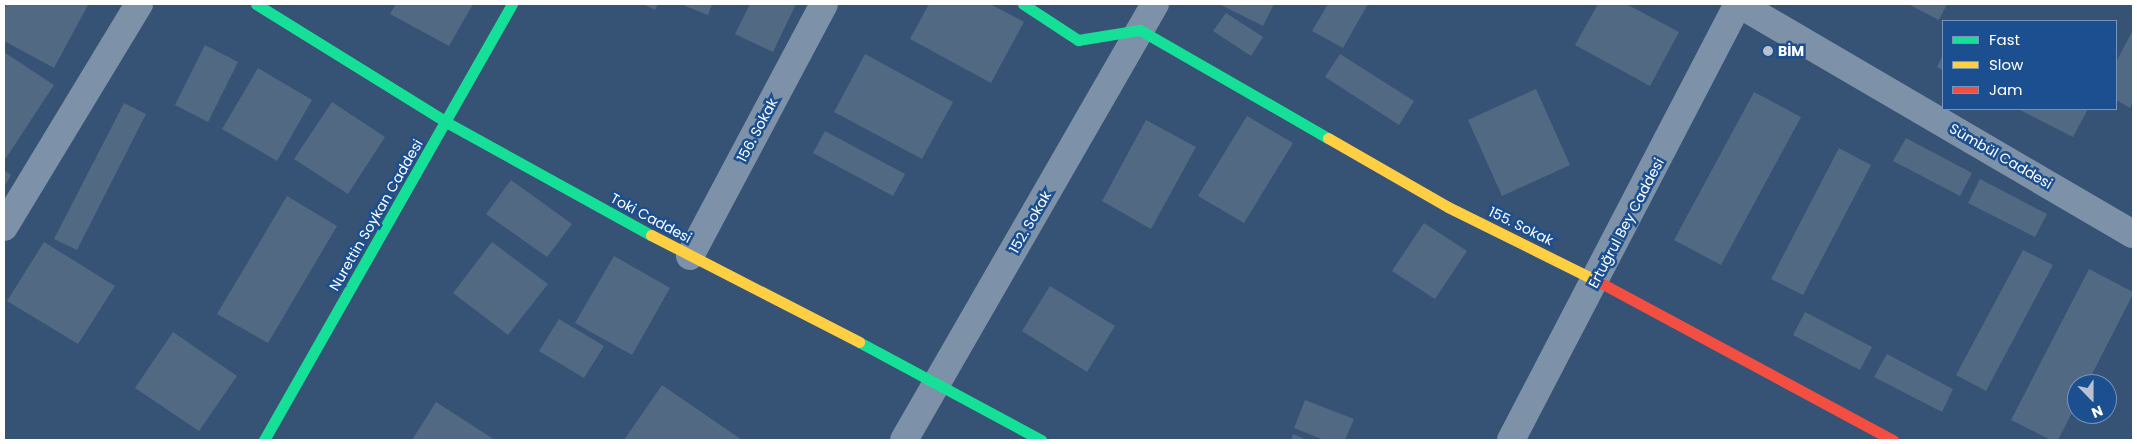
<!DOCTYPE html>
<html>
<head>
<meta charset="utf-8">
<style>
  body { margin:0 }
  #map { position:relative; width:2137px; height:444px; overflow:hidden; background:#365274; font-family:Poppins,sans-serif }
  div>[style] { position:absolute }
  .building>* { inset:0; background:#526984 }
  .street>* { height:28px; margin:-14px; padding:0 14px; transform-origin:14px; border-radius:14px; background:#7d92a8 }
  .fast>* { height:11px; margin:-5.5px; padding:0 5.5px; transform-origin:5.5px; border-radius:5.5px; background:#16e098 }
  .slow>* { height:11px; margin:-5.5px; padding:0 5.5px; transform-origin:5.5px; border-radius:5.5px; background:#ffcf43 }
  .jam>* { height:11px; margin:-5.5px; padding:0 5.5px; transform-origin:5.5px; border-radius:5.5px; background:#f24e42 }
  .dots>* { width:14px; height:14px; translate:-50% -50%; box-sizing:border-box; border:2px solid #1b4f8f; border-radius:50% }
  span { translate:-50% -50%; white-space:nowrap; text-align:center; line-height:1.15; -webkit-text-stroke:5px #1b4f8f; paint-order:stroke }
  .poi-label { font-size:14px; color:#fff; font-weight:700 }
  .left { translate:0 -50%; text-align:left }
  .street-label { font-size:14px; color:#fff }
  .frame { position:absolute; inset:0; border:5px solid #fff; pointer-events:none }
  .legend { position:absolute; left:1942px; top:20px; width:175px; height:90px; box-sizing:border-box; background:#1b4f8f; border:1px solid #7695bc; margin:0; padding:6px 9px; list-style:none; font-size:15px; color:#fff }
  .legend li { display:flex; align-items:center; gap:10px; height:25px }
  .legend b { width:25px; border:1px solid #7695bc }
  .north { position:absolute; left:2067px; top:374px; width:50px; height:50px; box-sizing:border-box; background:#1b4f8f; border:1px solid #7695bc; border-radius:50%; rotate:158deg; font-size:14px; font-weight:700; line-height:20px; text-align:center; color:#fff }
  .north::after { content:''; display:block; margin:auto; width:18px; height:22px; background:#b9c2ce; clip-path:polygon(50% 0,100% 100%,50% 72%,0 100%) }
</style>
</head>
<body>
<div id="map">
  <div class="building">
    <div style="clip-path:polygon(7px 4px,85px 4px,88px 5px,54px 68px,4px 41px,4px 10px)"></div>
    <div style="clip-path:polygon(396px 4px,473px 4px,449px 46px,390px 14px)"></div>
    <div style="clip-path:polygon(643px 4px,658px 4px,655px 10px)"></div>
    <div style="clip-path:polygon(685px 4px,712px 4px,708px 15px,685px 6px)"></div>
    <div style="clip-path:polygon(750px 4px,796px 4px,773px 52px,735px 34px)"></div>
    <div style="clip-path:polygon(929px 4px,990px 4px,1024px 22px,991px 83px,910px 39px)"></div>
    <div style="clip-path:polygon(1219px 4px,1274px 4px,1263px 26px)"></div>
    <div style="clip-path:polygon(1328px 4px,1368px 4px,1343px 48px,1312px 31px)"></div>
    <div style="clip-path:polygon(1598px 4px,1626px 4px,1679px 32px,1650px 86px,1575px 45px)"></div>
    <div style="clip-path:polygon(1908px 4px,1947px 4px,1939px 20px)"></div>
    <div style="clip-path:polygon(1226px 13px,1263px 37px,1251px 56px,1213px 31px)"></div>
    <div style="clip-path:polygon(2133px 30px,2133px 101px,2130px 108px,2116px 100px,2116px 62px)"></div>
    <div style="clip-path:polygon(205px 45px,238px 62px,208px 122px,175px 105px)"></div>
    <div style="clip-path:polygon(4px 52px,54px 85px,6px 158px,4px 156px)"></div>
    <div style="clip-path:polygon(865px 54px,953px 102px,922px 159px,834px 112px)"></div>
    <div style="clip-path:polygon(1340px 54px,1414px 101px,1399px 125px,1325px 77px)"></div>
    <div style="clip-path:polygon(1943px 55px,1943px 70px,1937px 67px)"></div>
    <div style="clip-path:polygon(258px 68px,312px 100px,277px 161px,222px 129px)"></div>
    <div style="clip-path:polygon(1536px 89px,1570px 165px,1502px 196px,1468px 120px)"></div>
    <div style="clip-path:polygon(1754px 92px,1801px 117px,1721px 265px,1674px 240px)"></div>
    <div style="clip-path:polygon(332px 102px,385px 137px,348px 194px,294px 159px)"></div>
    <div style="clip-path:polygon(124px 103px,146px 114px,77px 250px,54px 239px)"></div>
    <div style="clip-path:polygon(2018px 109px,2088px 109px,2073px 137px)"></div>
    <div style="clip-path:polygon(1247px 116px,1293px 143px,1244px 223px,1198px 196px)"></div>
    <div style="clip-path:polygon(1146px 120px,1196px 147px,1151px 229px,1102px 201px)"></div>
    <div style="clip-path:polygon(825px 131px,905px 174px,893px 196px,813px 153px)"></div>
    <div style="clip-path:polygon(1906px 138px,1972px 173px,1960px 196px,1893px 161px)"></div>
    <div style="clip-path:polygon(1839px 148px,1871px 165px,1803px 295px,1771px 279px)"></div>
    <div style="clip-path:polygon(4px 170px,11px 175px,4px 187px)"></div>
    <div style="clip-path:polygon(1980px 179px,2047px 214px,2035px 237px,1968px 203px)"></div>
    <div style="clip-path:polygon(511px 180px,572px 224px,547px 257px,486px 214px)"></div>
    <div style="clip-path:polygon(287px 196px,337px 226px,268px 343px,217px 314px)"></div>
    <div style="clip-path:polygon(1424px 223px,1467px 251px,1435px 299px,1392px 271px)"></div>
    <div style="clip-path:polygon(44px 242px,115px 286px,78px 344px,7px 301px)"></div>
    <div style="clip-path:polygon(492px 242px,548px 284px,508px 335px,453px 293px)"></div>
    <div style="clip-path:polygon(2023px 250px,2053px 265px,1986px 391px,1956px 375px)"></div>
    <div style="clip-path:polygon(614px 256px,670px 288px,632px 355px,575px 323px)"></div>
    <div style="clip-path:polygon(2089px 269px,2133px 292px,2133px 294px,2087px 384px,2077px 384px,2077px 403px,2058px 440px,2051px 440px,2011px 420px)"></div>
    <div style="clip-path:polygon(1050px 286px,1115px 326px,1087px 372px,1022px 331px)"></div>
    <div style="clip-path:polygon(1805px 312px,1872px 347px,1860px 370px,1793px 335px)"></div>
    <div style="clip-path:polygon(559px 319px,604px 346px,584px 378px,539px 351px)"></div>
    <div style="clip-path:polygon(173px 332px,237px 376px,199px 431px,135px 388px)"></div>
    <div style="clip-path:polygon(1887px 354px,1953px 389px,1942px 412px,1874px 377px)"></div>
    <div style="clip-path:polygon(662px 385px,742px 440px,624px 440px)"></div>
    <div style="clip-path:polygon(1305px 400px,1354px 419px,1345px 440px,1324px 440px,1294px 428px)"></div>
    <div style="clip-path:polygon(436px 402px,495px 440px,412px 440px)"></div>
    <div style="clip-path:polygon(1293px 434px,1307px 440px,1291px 440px)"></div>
  </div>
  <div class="street">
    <div style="left:1739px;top:4px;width:456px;rotate:30.3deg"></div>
    <div style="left:4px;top:227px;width:261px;rotate:-58.8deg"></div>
    <div style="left:690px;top:256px;width:285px;rotate:-62deg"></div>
    <div style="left:904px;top:440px;width:503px;rotate:-60.07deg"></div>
    <div style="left:1511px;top:440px;width:492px;rotate:-62.5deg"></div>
  </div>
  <div class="fast">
    <div style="left:256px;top:4px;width:224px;rotate:31.8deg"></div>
    <div style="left:446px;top:122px;width:234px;rotate:28.9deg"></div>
    <div style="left:1023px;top:4px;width:66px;rotate:33.2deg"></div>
    <div style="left:1078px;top:40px;width:63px;rotate:-9.2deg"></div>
    <div style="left:1140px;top:30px;width:217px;rotate:29.9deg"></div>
    <div style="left:859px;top:342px;width:207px;rotate:28.3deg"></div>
    <div style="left:264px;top:440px;width:502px;rotate:-60.37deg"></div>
  </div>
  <div class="slow">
    <div style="left:1328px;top:138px;width:138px;rotate:29.9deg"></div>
    <div style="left:1448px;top:207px;width:171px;rotate:26.4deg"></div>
    <div style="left:651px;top:235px;width:234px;rotate:27.2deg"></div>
  </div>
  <div class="jam">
    <div style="left:1601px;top:283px;width:332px;rotate:28.3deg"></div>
  </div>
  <div class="dots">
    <div style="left:1768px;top:51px;background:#b9c2ce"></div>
  </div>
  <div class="poi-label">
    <span class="left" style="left:1778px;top:51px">BİM</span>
  </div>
  <div class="street-label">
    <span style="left:757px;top:130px;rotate:-62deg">156. Sokak</span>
    <span style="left:2001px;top:156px;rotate:30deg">Sümbül Caddesi</span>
    <span style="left:376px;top:215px;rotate:-60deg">Nurettin Soykan Caddesi</span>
    <span style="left:651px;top:218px;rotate:28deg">Toki Caddesi</span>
    <span style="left:1030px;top:222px;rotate:-60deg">152. Sokak</span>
    <span style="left:1626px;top:223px;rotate:-62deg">Ertuğrul Bey Caddesi</span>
    <span style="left:1521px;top:226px;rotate:26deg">155. Sokak</span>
  </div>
  <div class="frame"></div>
  <ul class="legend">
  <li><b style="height:6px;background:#16e098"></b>Fast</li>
  <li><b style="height:6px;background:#ffcf43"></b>Slow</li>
  <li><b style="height:6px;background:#f24e42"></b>Jam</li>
  </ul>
  <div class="north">N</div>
</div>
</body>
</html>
